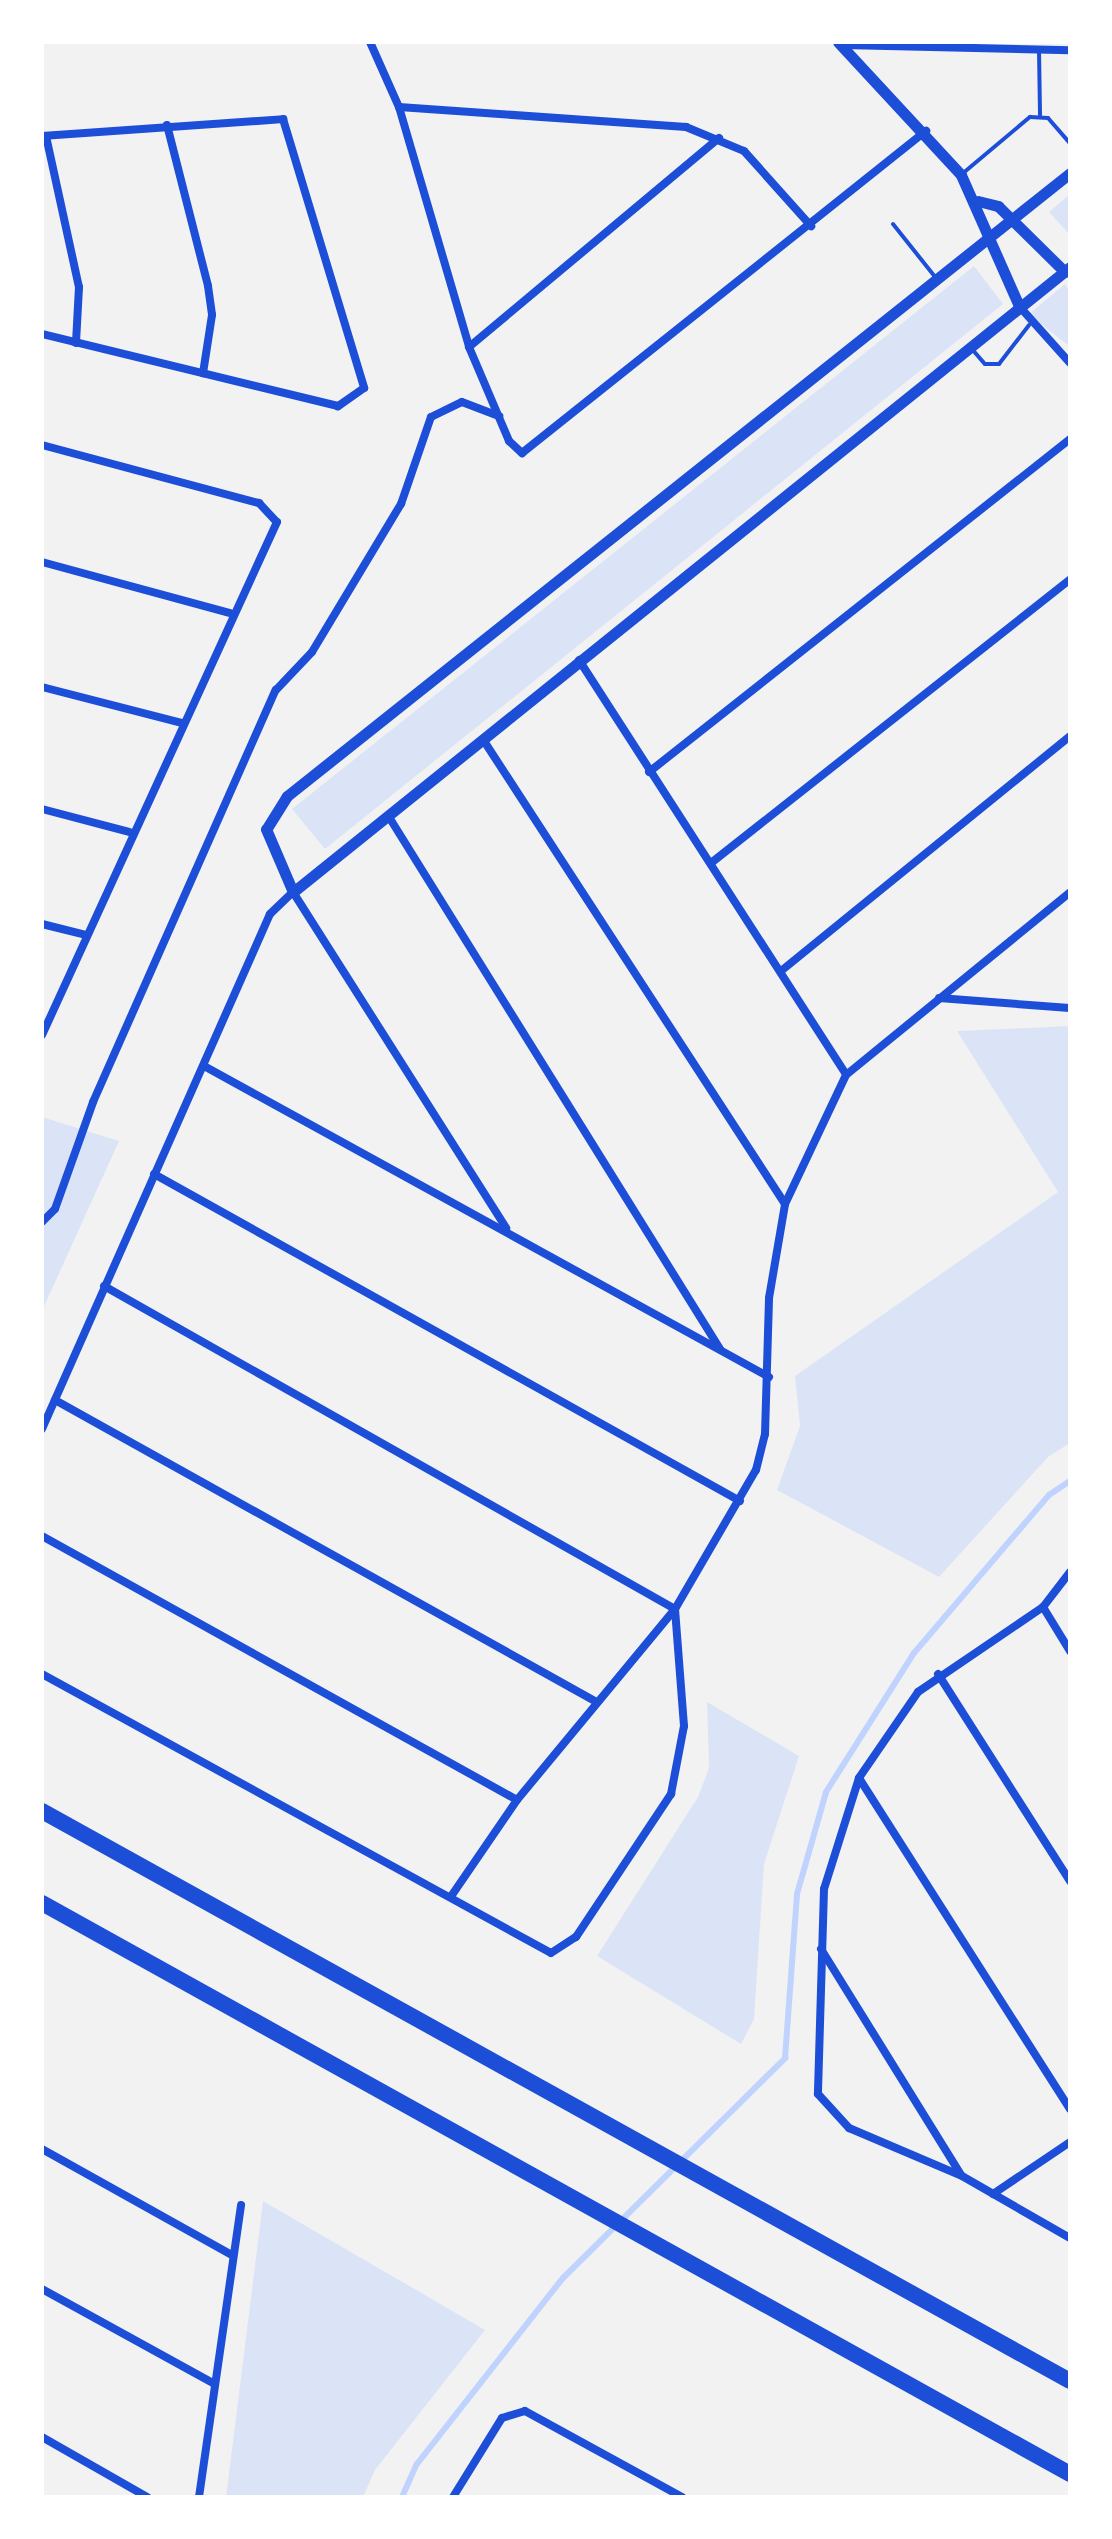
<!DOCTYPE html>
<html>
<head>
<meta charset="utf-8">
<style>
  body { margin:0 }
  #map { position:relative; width:1112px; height:2539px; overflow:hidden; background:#f2f2f2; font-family:"Public Sans",sans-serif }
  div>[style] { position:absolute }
  .green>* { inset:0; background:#dbe4f7 }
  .stream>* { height:6px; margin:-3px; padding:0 3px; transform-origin:3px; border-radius:3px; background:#bfd3fe }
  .service>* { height:4px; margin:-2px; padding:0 2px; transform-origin:2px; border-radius:2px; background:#1d4ed8 }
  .minor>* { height:8px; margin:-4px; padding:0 4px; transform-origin:4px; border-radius:4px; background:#1d4ed8 }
  .tertiary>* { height:11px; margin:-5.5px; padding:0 5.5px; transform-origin:5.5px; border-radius:5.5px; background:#1d4ed8 }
  .motorway>* { height:16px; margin:-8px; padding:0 8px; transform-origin:8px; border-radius:8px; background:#1d4ed8 }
  span { translate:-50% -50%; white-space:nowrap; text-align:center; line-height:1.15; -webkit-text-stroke:7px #fff; paint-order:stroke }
  .frame { position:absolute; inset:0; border:44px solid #fff; pointer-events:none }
</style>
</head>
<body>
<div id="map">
  <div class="green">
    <div style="clip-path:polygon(1070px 194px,1070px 235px,1049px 212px)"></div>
    <div style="clip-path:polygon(974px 266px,1003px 304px,325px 849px,292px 809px)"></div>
    <div style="clip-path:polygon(1065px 284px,1070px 292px,1070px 347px,1029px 314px)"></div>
    <div style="clip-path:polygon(1070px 1026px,1070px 1443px,1048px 1457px,939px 1577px,777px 1490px,800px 1426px,795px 1376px,1058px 1192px,957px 1031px)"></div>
    <div style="clip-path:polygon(42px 1117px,119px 1141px,42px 1311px)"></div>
    <div style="clip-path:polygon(707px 1702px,799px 1756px,764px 1864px,754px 2019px,741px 2044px,597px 1956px,698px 1797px,709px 1768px)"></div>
    <div style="clip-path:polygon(263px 2201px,485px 2330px,375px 2470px,363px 2497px,226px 2497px)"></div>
  </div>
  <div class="stream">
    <div style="left:402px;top:2497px;width:36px;rotate:-66deg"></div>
    <div style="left:417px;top:2464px;width:236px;rotate:-51.9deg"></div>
    <div style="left:563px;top:2278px;width:313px;rotate:-44.7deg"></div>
    <div style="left:785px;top:2058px;width:164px;rotate:-85.8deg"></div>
    <div style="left:797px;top:1894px;width:106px;rotate:-74.1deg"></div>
    <div style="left:826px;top:1792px;width:165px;rotate:-57.7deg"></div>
    <div style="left:914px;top:1653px;width:208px;rotate:-49.5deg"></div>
    <div style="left:1049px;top:1495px;width:25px;rotate:-34deg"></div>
  </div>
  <div class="service">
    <div style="left:1039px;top:50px;width:65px;rotate:89.1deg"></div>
    <div style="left:962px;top:174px;width:89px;rotate:-40deg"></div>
    <div style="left:1030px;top:117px;width:18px;rotate:3deg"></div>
    <div style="left:1048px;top:118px;width:33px;rotate:49deg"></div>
    <div style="left:893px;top:224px;width:69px;rotate:51.5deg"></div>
    <div style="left:971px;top:348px;width:21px;rotate:49deg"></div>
    <div style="left:985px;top:364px;width:14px"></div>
    <div style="left:999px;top:364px;width:49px;rotate:-52.4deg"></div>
  </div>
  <div class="minor">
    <div style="left:370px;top:42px;width:71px;rotate:66deg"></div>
    <div style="left:399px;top:107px;width:250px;rotate:73.7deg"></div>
    <div style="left:469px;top:347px;width:102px;rotate:66.9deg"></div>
    <div style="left:509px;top:441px;width:18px;rotate:43deg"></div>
    <div style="left:522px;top:453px;width:517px;rotate:-38.56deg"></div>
    <div style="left:843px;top:45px;width:227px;rotate:1.3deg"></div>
    <div style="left:399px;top:107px;width:288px;rotate:4deg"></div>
    <div style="left:686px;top:127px;width:63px;rotate:22.5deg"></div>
    <div style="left:744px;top:151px;width:101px;rotate:48.2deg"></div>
    <div style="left:167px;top:125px;width:166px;rotate:75.7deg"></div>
    <div style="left:208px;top:286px;width:29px;rotate:82deg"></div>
    <div style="left:212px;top:315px;width:59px;rotate:98.8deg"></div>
    <div style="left:42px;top:136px;width:242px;rotate:-4deg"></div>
    <div style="left:283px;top:119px;width:281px;rotate:73.2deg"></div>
    <div style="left:364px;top:388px;width:32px;rotate:145deg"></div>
    <div style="left:338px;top:406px;width:305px;rotate:-166.3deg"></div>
    <div style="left:46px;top:136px;width:155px;rotate:77.7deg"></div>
    <div style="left:79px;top:287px;width:56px;rotate:93.1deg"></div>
    <div style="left:1019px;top:306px;width:76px;rotate:48.2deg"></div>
    <div style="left:469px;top:347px;width:326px;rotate:-39.9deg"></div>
    <div style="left:42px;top:445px;width:225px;rotate:15deg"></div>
    <div style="left:259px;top:503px;width:26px;rotate:47deg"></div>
    <div style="left:277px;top:522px;width:564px;rotate:114.61deg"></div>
    <div style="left:42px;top:562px;width:195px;rotate:15.2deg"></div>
    <div style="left:579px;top:660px;width:493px;rotate:57.2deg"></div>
    <div style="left:42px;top:687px;width:145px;rotate:14.4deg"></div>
    <div style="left:484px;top:741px;width:552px;rotate:56.97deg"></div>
    <div style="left:649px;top:772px;width:537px;rotate:-38.34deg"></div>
    <div style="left:42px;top:809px;width:90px;rotate:14.8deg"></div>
    <div style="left:389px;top:817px;width:627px;rotate:58.11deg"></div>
    <div style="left:711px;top:863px;width:458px;rotate:-38.3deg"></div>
    <div style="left:42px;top:924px;width:45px;rotate:14deg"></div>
    <div style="left:781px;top:971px;width:372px;rotate:-39.1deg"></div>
    <div style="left:939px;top:998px;width:131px;rotate:4.4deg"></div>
    <div style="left:204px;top:1066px;width:645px;rotate:28.83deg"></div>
    <div style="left:154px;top:1174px;width:671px;rotate:29.16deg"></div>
    <div style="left:42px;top:1222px;width:18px;rotate:-45deg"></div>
    <div style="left:55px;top:1209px;width:114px;rotate:-70.4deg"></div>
    <div style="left:93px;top:1102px;width:451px;rotate:-66.1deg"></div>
    <div style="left:276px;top:690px;width:52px;rotate:-46.5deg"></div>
    <div style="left:312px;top:652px;width:173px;rotate:-59deg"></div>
    <div style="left:401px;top:504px;width:92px;rotate:-71deg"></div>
    <div style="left:431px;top:417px;width:34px;rotate:-26deg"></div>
    <div style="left:462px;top:402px;width:40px;rotate:21deg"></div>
    <div style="left:104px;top:1286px;width:656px;rotate:29.5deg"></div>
    <div style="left:55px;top:1400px;width:618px;rotate:29.14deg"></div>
    <div style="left:42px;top:1429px;width:563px;rotate:-66.12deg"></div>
    <div style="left:270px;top:914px;width:32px;rotate:-44deg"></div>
    <div style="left:293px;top:892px;width:398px;rotate:57.6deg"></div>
    <div style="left:42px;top:1536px;width:543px;rotate:29.06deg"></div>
    <div style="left:1070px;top:1572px;width:44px;rotate:127.6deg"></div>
    <div style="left:1043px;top:1607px;width:151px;rotate:145.8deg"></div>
    <div style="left:918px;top:1692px;width:104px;rotate:124.5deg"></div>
    <div style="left:859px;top:1778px;width:116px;rotate:107.5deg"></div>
    <div style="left:824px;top:1889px;width:205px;rotate:91.7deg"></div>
    <div style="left:818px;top:2094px;width:46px;rotate:47.6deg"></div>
    <div style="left:849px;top:2128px;width:123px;rotate:23deg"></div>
    <div style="left:962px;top:2176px;width:125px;rotate:29.9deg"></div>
    <div style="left:1043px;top:1607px;width:52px;rotate:58.5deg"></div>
    <div style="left:42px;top:1674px;width:580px;rotate:28.73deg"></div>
    <div style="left:551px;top:1953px;width:30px;rotate:-33deg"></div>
    <div style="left:576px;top:1937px;width:172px;rotate:-56.4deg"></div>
    <div style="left:671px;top:1794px;width:69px;rotate:-79.2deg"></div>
    <div style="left:684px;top:1726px;width:116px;rotate:-94.4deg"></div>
    <div style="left:938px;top:1674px;width:246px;rotate:57.5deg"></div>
    <div style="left:859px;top:1778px;width:393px;rotate:57.5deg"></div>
    <div style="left:452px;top:1895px;width:115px;rotate:-55.6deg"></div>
    <div style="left:517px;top:1800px;width:248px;rotate:-50.4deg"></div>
    <div style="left:675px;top:1609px;width:161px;rotate:-59.8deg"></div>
    <div style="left:756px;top:1470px;width:37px;rotate:-76deg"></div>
    <div style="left:765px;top:1434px;width:136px;rotate:-88.3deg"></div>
    <div style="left:769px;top:1298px;width:95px;rotate:-80.3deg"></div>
    <div style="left:785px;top:1204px;width:143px;rotate:-64.7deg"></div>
    <div style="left:846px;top:1075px;width:289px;rotate:-39.2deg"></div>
    <div style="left:821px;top:1949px;width:266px;rotate:58.2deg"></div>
    <div style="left:42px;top:2149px;width:218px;rotate:29.2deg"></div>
    <div style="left:993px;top:2194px;width:93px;rotate:-34deg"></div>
    <div style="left:42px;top:2289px;width:195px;rotate:28.8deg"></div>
    <div style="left:42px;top:2437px;width:121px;rotate:29.7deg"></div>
    <div style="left:199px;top:2497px;width:295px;rotate:-81.8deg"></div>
    <div style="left:453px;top:2497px;width:93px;rotate:-58.2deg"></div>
    <div style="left:502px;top:2418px;width:24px;rotate:-17deg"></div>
    <div style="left:525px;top:2411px;width:179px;rotate:28.7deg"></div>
  </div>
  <div class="tertiary">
    <div style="left:838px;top:42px;width:181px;rotate:47.2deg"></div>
    <div style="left:961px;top:175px;width:143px;rotate:66.1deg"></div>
    <div style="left:1070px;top:173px;width:1001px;rotate:141.49deg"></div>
    <div style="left:287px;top:796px;width:39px;rotate:122deg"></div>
    <div style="left:266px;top:829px;width:69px;rotate:66.8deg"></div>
    <div style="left:293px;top:892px;width:997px;rotate:-38.81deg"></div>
    <div style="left:978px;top:201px;width:21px;rotate:14deg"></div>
    <div style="left:998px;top:206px;width:94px;rotate:44.6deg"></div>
  </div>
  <div class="motorway">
    <div style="left:42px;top:1811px;width:1175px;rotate:29.01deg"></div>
    <div style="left:42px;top:1903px;width:1176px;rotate:29.05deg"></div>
  </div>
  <div class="frame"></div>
</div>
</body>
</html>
